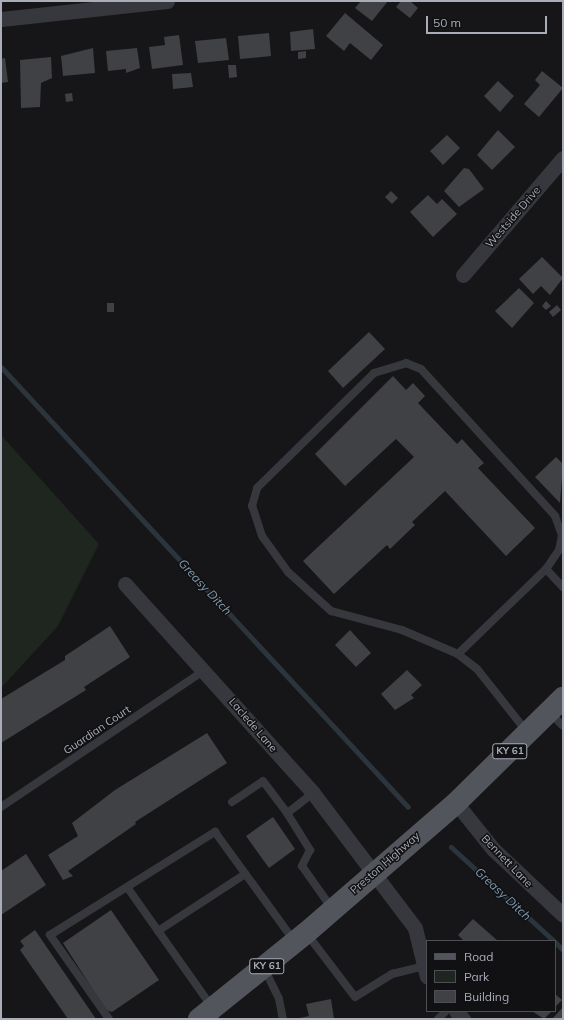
<!DOCTYPE html>
<html>
<head>
<meta charset="utf-8">
<style>
  body { margin:0 }
  #map { position:relative; width:564px; height:1020px; overflow:hidden; background:#161618; font-family:Mulish,sans-serif }
  div>[style] { position:absolute }
  .green>* { inset:0; background:#1e261f }
  .stream>* { height:5px; margin:-2.5px; padding:0 2.5px; transform-origin:2.5px; border-radius:2.5px; background:#2c353c }
  .building>* { inset:0; background:#404145 }
  .lane>* { height:8px; margin:-4px; padding:0 4px; transform-origin:4px; border-radius:4px; background:#37383d }
  .street>* { height:15px; margin:-7.5px; padding:0 7.5px; transform-origin:7.5px; border-radius:7.5px; background:#37383d }
  .primary>* { height:22px; margin:-11px; padding:0 11px; transform-origin:11px; border-radius:11px; background:#53555c }
  span { translate:-50% -50%; white-space:nowrap; text-align:center; line-height:1.15; -webkit-text-stroke:3px #111113; paint-order:stroke }
  .shield-label span { padding:1px 3px; background:#111113; border:1px solid; border-radius:3px; -webkit-text-stroke-width:0 }
  .shield-label { font-size:10px; color:#a8adb8; font-weight:700 }
  .street-label { font-size:11px; color:#a8adb8 }
  .water-label { font-size:12px; color:#7f9bb3; font-style:italic }
  .frame { position:absolute; inset:0; border:2px solid #a8adb8; pointer-events:none }
  .legend { position:absolute; left:426px; top:940px; width:130px; height:72px; box-sizing:border-box; background:#111113; border:1px solid #4d4f55; margin:0; padding:5px 7px; list-style:none; font-size:12px; color:#a8adb8 }
  .legend li { display:flex; align-items:center; gap:8px; height:20px }
  .legend b { width:20px; border:1px solid #4d4f55 }
  .scale { position:absolute; left:426px; top:16px; width:121px; height:18px; box-sizing:border-box; border:2px solid #a8adb8; border-top:0; padding-left:5px; font-size:12px; line-height:14px; white-space:nowrap; color:#a8adb8; -webkit-text-stroke:3px #111113; paint-order:stroke }
</style>
</head>
<body>
<div id="map">
  <div class="green">
    <div style="clip-path:polygon(1px 435px,99px 544px,58px 626px,1px 688px)"></div>
  </div>
  <div class="stream">
    <div style="left:1px;top:367px;width:599px;rotate:47.23deg"></div>
    <div style="left:451px;top:847px;width:139px;rotate:42.4deg"></div>
    <div style="left:555px;top:942px;width:11px;rotate:45deg"></div>
  </div>
  <div class="building">
    <div style="clip-path:polygon(361px 1px,388px 1px,372px 21px,355px 8px)"></div>
    <div style="clip-path:polygon(401px 1px,410px 1px,418px 8px,410px 18px,396px 7px)"></div>
    <div style="clip-path:polygon(345px 13px,383px 45px,371px 60px,350px 43px,344px 51px,326px 36px)"></div>
    <div style="clip-path:polygon(313px 29px,315px 49px,291px 51px,290px 32px)"></div>
    <div style="clip-path:polygon(269px 33px,271px 56px,240px 59px,238px 36px)"></div>
    <div style="clip-path:polygon(179px 35px,183px 65px,152px 69px,149px 47px,165px 45px,164px 37px)"></div>
    <div style="clip-path:polygon(226px 38px,229px 60px,198px 63px,195px 41px)"></div>
    <div style="clip-path:polygon(93px 48px,95px 73px,63px 76px,61px 56px)"></div>
    <div style="clip-path:polygon(137px 48px,140px 68px,126px 73px,126px 69px,108px 71px,106px 51px)"></div>
    <div style="clip-path:polygon(306px 51px,306px 58px,298px 59px,298px 52px)"></div>
    <div style="clip-path:polygon(51px 57px,52px 78px,41px 83px,40px 107px,21px 108px,20px 60px)"></div>
    <div style="clip-path:polygon(5px 58px,8px 82px,1px 83px,1px 59px)"></div>
    <div style="clip-path:polygon(228px 65px,236px 65px,237px 77px,229px 78px)"></div>
    <div style="clip-path:polygon(542px 71px,563px 88px,539px 117px,524px 104px,540px 85px,535px 80px)"></div>
    <div style="clip-path:polygon(191px 73px,193px 87px,173px 89px,172px 74px)"></div>
    <div style="clip-path:polygon(498px 81px,514px 96px,500px 112px,484px 96px)"></div>
    <div style="clip-path:polygon(72px 93px,73px 101px,66px 102px,65px 94px)"></div>
    <div style="clip-path:polygon(498px 130px,515px 147px,492px 170px,477px 155px)"></div>
    <div style="clip-path:polygon(447px 135px,460px 148px,443px 165px,430px 151px)"></div>
    <div style="clip-path:polygon(464px 168px,469px 169px,484px 189px,459px 207px,444px 191px)"></div>
    <div style="clip-path:polygon(391px 191px,398px 198px,392px 204px,385px 197px)"></div>
    <div style="clip-path:polygon(428px 195px,437px 204px,442px 199px,457px 214px,433px 237px,410px 212px)"></div>
    <div style="clip-path:polygon(542px 257px,563px 278px,550px 295px,541px 286px,533px 294px,519px 279px)"></div>
    <div style="clip-path:polygon(519px 288px,534px 303px,512px 328px,495px 311px)"></div>
    <div style="clip-path:polygon(546px 301px,551px 306px,546px 310px,542px 306px)"></div>
    <div style="clip-path:polygon(107px 303px,114px 303px,114px 312px,107px 312px)"></div>
    <div style="clip-path:polygon(557px 305px,561px 310px,553px 317px,549px 312px)"></div>
    <div style="clip-path:polygon(369px 332px,385px 349px,343px 388px,328px 371px)"></div>
    <div style="clip-path:polygon(393px 376px,406px 390px,413px 383px,425px 396px,418px 403px,457px 444px,462px 439px,484px 463px,478px 468px,535px 528px,506px 556px,445px 491px,412px 522px,415px 525px,390px 549px,387px 545px,334px 594px,303px 561px,414px 457px,396px 439px,345px 486px,315px 454px)"></div>
    <div style="clip-path:polygon(556px 457px,563px 464px,560px 503px,535px 477px)"></div>
    <div style="clip-path:polygon(110px 626px,130px 657px,84px 687px,86px 690px,1px 743px,1px 699px,65px 660px,65px 656px)"></div>
    <div style="clip-path:polygon(350px 630px,371px 653px,356px 667px,335px 645px)"></div>
    <div style="clip-path:polygon(407px 670px,422px 685px,411px 695px,414px 698px,395px 710px,381px 694px)"></div>
    <div style="clip-path:polygon(207px 733px,227px 763px,135px 822px,136px 824px,68px 871px,73px 876px,63px 880px,48px 855px,78px 836px,72px 823px,115px 790px)"></div>
    <div style="clip-path:polygon(273px 817px,295px 849px,269px 868px,246px 836px)"></div>
    <div style="clip-path:polygon(26px 854px,46px 885px,1px 915px,1px 871px)"></div>
    <div style="clip-path:polygon(111px 910px,159px 980px,112px 1012px,106px 1010px,63px 943px)"></div>
    <div style="clip-path:polygon(473px 919px,498px 941px,464px 941px,458px 935px)"></div>
    <div style="clip-path:polygon(35px 930px,96px 1019px,68px 1019px,20px 950px,24px 946px,20px 941px)"></div>
    <div style="clip-path:polygon(555px 994px,562px 1000px,555px 1007px)"></div>
    <div style="clip-path:polygon(331px 999px,334px 1019px,295px 1019px,309px 1016px,306px 1004px)"></div>
    <div style="clip-path:polygon(563px 1007px,563px 1019px,552px 1019px)"></div>
    <div style="clip-path:polygon(532px 1011px,552px 1011px,544px 1019px)"></div>
  </div>
  <div class="lane">
    <div style="left:458px;top:654px;width:122px;rotate:-44deg"></div>
    <div style="left:550px;top:713px;width:18px;rotate:45deg"></div>
    <div style="left:527px;top:732px;width:80px;rotate:-128.4deg"></div>
    <div style="left:477px;top:669px;width:24px;rotate:-142deg"></div>
    <div style="left:458px;top:654px;width:61px;rotate:-156.8deg"></div>
    <div style="left:402px;top:630px;width:73px;rotate:-165deg"></div>
    <div style="left:331px;top:611px;width:58px;rotate:-137.8deg"></div>
    <div style="left:288px;top:572px;width:44px;rotate:-125.8deg"></div>
    <div style="left:262px;top:536px;width:32px;rotate:-108deg"></div>
    <div style="left:252px;top:506px;width:19px;rotate:-74deg"></div>
    <div style="left:257px;top:488px;width:164px;rotate:-44.5deg"></div>
    <div style="left:374px;top:373px;width:34px;rotate:-17deg"></div>
    <div style="left:406px;top:363px;width:16px;rotate:22deg"></div>
    <div style="left:421px;top:369px;width:199px;rotate:47.6deg"></div>
    <div style="left:555px;top:516px;width:20px;rotate:70deg"></div>
    <div style="left:562px;top:535px;width:15px;rotate:101deg"></div>
    <div style="left:559px;top:550px;width:23px;rotate:124deg"></div>
    <div style="left:546px;top:569px;width:25px;rotate:47deg"></div>
    <div style="left:313px;top:793px;width:33px;rotate:142deg"></div>
    <div style="left:287px;top:813px;width:44px;rotate:58.1deg"></div>
    <div style="left:310px;top:850px;width:18px;rotate:117deg"></div>
    <div style="left:302px;top:866px;width:54px;rotate:54.8deg"></div>
    <div style="left:232px;top:802px;width:37px;rotate:-34deg"></div>
    <div style="left:263px;top:781px;width:40px;rotate:53deg"></div>
    <div style="left:1px;top:807px;width:246px;rotate:-33.9deg"></div>
    <div style="left:127px;top:887px;width:147px;rotate:54.7deg"></div>
    <div style="left:158px;top:931px;width:104px;rotate:-33.2deg"></div>
    <div style="left:307px;top:934px;width:79px;rotate:52.7deg"></div>
    <div style="left:355px;top:997px;width:44px;rotate:-31.9deg"></div>
    <div style="left:392px;top:974px;width:33px;rotate:-14deg"></div>
    <div style="left:264px;top:968px;width:34px;rotate:64deg"></div>
    <div style="left:279px;top:999px;width:20px;rotate:79deg"></div>
    <div style="left:109px;top:1019px;width:103px;rotate:-125.1deg"></div>
    <div style="left:50px;top:935px;width:195px;rotate:-32deg"></div>
    <div style="left:215px;top:832px;width:136px;rotate:54deg"></div>
    <div style="left:438px;top:1019px;width:11px;rotate:-45deg"></div>
  </div>
  <div class="street">
    <div style="left:1px;top:19px;width:167px;rotate:-6.2deg"></div>
    <div style="left:463px;top:275px;width:154px;rotate:-49.5deg"></div>
    <div style="left:125px;top:584px;width:281px;rotate:48deg"></div>
    <div style="left:313px;top:793px;width:169px;rotate:52.9deg"></div>
    <div style="left:415px;top:928px;width:50px;rotate:76.2deg"></div>
    <div style="left:456px;top:803px;width:59px;rotate:51.2deg"></div>
    <div style="left:493px;top:849px;width:96px;rotate:43.3deg"></div>
    <div style="left:456px;top:1011px;width:11px;rotate:49deg"></div>
  </div>
  <div class="primary">
    <div style="left:199px;top:1019px;width:137px;rotate:-38.8deg"></div>
    <div style="left:306px;top:933px;width:198px;rotate:-40.9deg"></div>
    <div style="left:456px;top:803px;width:150px;rotate:-44.5deg"></div>
  </div>
  <div class="shield-label">
    <span style="left:510px;top:751px">KY 61</span>
    <span style="left:267px;top:966px">KY 61</span>
  </div>
  <div class="street-label">
    <span style="left:513px;top:217px;rotate:-49deg">Westside Drive</span>
    <span style="left:253px;top:725px;rotate:49deg">Laclede Lane</span>
    <span style="left:97px;top:730px;rotate:-34deg">Guardian Court</span>
    <span style="left:507px;top:861px;rotate:46deg">Bennett Lane</span>
    <span style="left:385px;top:863px;rotate:-41deg">Preston Highway</span>
  </div>
  <div class="water-label">
    <span style="left:205px;top:587px;rotate:47deg">Greasy Ditch</span>
    <span style="left:503px;top:894px;rotate:43deg">Greasy Ditch</span>
  </div>
  <div class="frame"></div>
  <ul class="legend">
  <li><b style="height:5px;background:#53555c"></b>Road</li>
  <li><b style="height:11px;background:#1e261f"></b>Park</li>
  <li><b style="height:11px;background:#404145"></b>Building</li>
  </ul>
  <div class="scale">50 m</div>
</div>
</body>
</html>
